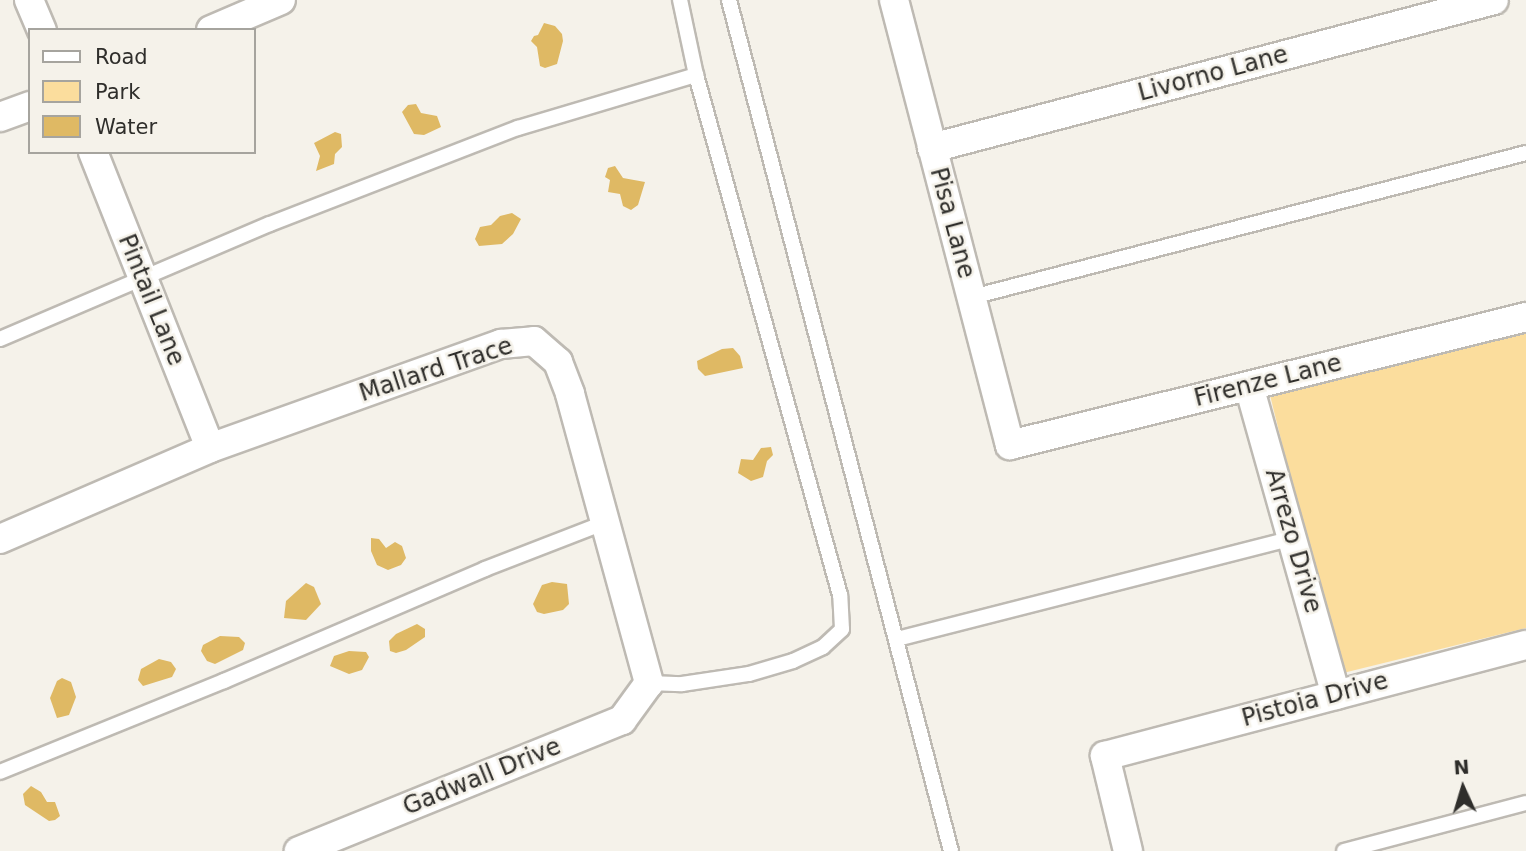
<!DOCTYPE html>
<html>
<head>
<meta charset="utf-8">
<style>
  body { margin:0 }
  #map { position:relative; width:1526px; height:851px; overflow:hidden; background:#f5f2ea; font-family:"DejaVu Sans",sans-serif }
  div>[style] { position:absolute }
  .green>* { inset:0; background:#fbdd9d }
  .water>* { inset:0; background:#dfb964 }
  .roads { filter:drop-shadow(2px 0 #bebab3) drop-shadow(-2px 0 #bebab3) drop-shadow(0 2px #bebab3) drop-shadow(0 -2px #bebab3) }
  .service>* { height:14px; margin:-7px; padding:0 7px; transform-origin:7px; border-radius:7px; background:#fff }
  .minor>* { height:28px; margin:-14px; padding:0 14px; transform-origin:14px; border-radius:14px; background:#fff }
  span { translate:-50% -50%; white-space:nowrap; text-align:center; line-height:1.15; -webkit-text-stroke:5px #f5f2ea; paint-order:stroke }
  .street-label { font-size:24px; color:#2f2e2b }
  .legend { position:absolute; left:28px; top:28px; width:228px; height:126px; box-sizing:border-box; background:#f5f2ea; border:2px solid #a6a49e; margin:0; padding:9px 12px; list-style:none; font-size:21px; color:#2f2e2b }
  .legend li { display:flex; align-items:center; gap:14px; height:35px }
  .legend b { width:35px; border:2px solid #a6a49e }
  .north { position:absolute; left:1428px; top:753px; width:70px; height:70px; -webkit-text-stroke:5px #f5f2ea; paint-order:stroke; rotate:356deg; font-size:19px; font-weight:700; line-height:28px; text-align:center; color:#2f2e2b }
  .north::after { content:''; display:block; margin:auto; width:24px; height:32px; background:#2f2e2b; clip-path:polygon(50% 0,100% 100%,50% 72%,0 100%) }
</style>
</head>
<body>
<div id="map">
  <div class="green">
    <div style="clip-path:polygon(1526px 327px,1526px 628px,1339px 674px,1269px 391px)"></div>
  </div>
  <div class="water">
    <div style="clip-path:polygon(544px 23px,555px 26px,562px 34px,563px 41px,557px 64px,545px 68px,540px 66px,537px 47px,531px 41px,534px 36px,538px 35px)"></div>
    <div style="clip-path:polygon(416px 104px,421px 113px,437px 116px,441px 127px,424px 135px,414px 134px,402px 112px,408px 105px)"></div>
    <div style="clip-path:polygon(335px 132px,341px 134px,342px 147px,335px 154px,334px 164px,316px 171px,320px 156px,314px 143px)"></div>
    <div style="clip-path:polygon(615px 166px,623px 178px,645px 182px,638px 205px,631px 210px,623px 206px,620px 194px,608px 192px,610px 180px,605px 177px,608px 168px)"></div>
    <div style="clip-path:polygon(512px 213px,521px 219px,513px 234px,502px 244px,479px 246px,475px 239px,480px 227px,491px 225px,500px 216px)"></div>
    <div style="clip-path:polygon(733px 348px,740px 356px,743px 368px,705px 376px,698px 369px,697px 361px,722px 349px)"></div>
    <div style="clip-path:polygon(771px 447px,773px 455px,767px 461px,763px 477px,751px 481px,738px 473px,741px 459px,753px 460px,761px 448px)"></div>
    <div style="clip-path:polygon(371px 538px,379px 539px,386px 548px,395px 542px,402px 546px,406px 558px,401px 565px,388px 570px,377px 565px,371px 551px)"></div>
    <div style="clip-path:polygon(552px 582px,567px 584px,569px 604px,563px 610px,544px 614px,537px 612px,533px 604px,542px 585px)"></div>
    <div style="clip-path:polygon(306px 583px,314px 587px,321px 604px,306px 620px,284px 618px,286px 601px)"></div>
    <div style="clip-path:polygon(417px 624px,425px 629px,425px 637px,406px 650px,396px 653px,390px 651px,389px 641px,396px 634px)"></div>
    <div style="clip-path:polygon(220px 636px,239px 637px,245px 643px,243px 650px,215px 664px,207px 661px,201px 651px,203px 645px)"></div>
    <div style="clip-path:polygon(349px 651px,366px 652px,369px 657px,362px 670px,349px 674px,330px 666px,334px 656px)"></div>
    <div style="clip-path:polygon(159px 659px,171px 662px,176px 669px,172px 677px,143px 686px,138px 680px,141px 669px)"></div>
    <div style="clip-path:polygon(62px 678px,71px 682px,76px 697px,69px 715px,57px 718px,50px 698px,57px 681px)"></div>
    <div style="clip-path:polygon(31px 786px,41px 792px,47px 802px,55px 802px,60px 816px,55px 820px,49px 821px,25px 805px,23px 794px)"></div>
  </div>
  <div class="roads">
    <div class="service">
      <div style="left:729px;top:0;width:879px;rotate:75.38deg"></div>
      <div style="left:972px;top:297px;width:572px;rotate:-14.57deg"></div>
      <div style="left:0;top:339px;width:293px;rotate:-23.1deg"></div>
      <div style="left:270px;top:224px;width:266px;rotate:-21.2deg"></div>
      <div style="left:518px;top:128px;width:186px;rotate:-16.6deg"></div>
      <div style="left:897px;top:639px;width:408px;rotate:-14.3deg"></div>
      <div style="left:649px;top:683px;width:33px;rotate:2deg"></div>
      <div style="left:682px;top:684px;width:68px;rotate:-8.5deg"></div>
      <div style="left:749px;top:674px;width:46px;rotate:-16.5deg"></div>
      <div style="left:793px;top:661px;width:33px;rotate:-25deg"></div>
      <div style="left:823px;top:647px;width:26px;rotate:-43deg"></div>
      <div style="left:842px;top:629px;width:34px;rotate:-93deg"></div>
      <div style="left:840px;top:595px;width:540px;rotate:-105.48deg"></div>
      <div style="left:696px;top:75px;width:77px;rotate:-102deg"></div>
      <div style="left:0;top:772px;width:242px;rotate:-22.1deg"></div>
      <div style="left:224px;top:681px;width:284px;rotate:-23.2deg"></div>
      <div style="left:485px;top:569px;width:130px;rotate:-21.2deg"></div>
      <div style="left:1344px;top:851px;width:188px;rotate:-14.8deg"></div>
    </div>
    <div class="minor">
      <div style="left:29px;top:0;width:33px;rotate:67deg"></div>
      <div style="left:894px;top:0;width:460px;rotate:75.4deg"></div>
      <div style="left:1010px;top:445px;width:532px;rotate:-13.93deg"></div>
      <div style="left:211px;top:30px;width:76px;rotate:-23.2deg"></div>
      <div style="left:0;top:117px;width:32px;rotate:-20deg"></div>
      <div style="left:932px;top:148px;width:581px;rotate:-14.75deg"></div>
      <div style="left:93px;top:152px;width:318px;rotate:68.4deg"></div>
      <div style="left:1249px;top:386px;width:321px;rotate:74.3deg"></div>
      <div style="left:0;top:539px;width:229px;rotate:-23.4deg"></div>
      <div style="left:210px;top:448px;width:309px;rotate:-19.7deg"></div>
      <div style="left:501px;top:344px;width:33px;rotate:-5deg"></div>
      <div style="left:534px;top:341px;width:32px;rotate:41deg"></div>
      <div style="left:558px;top:362px;width:34px;rotate:69deg"></div>
      <div style="left:570px;top:394px;width:300px;rotate:74.7deg"></div>
      <div style="left:649px;top:683px;width:46px;rotate:126.1deg"></div>
      <div style="left:622px;top:720px;width:349px;rotate:157.9deg"></div>
      <div style="left:1128px;top:851px;width:98px;rotate:-103.6deg"></div>
      <div style="left:1105px;top:756px;width:435px;rotate:-14.8deg"></div>
    </div>
  </div>
  <div class="street-label">
    <span style="left:1213px;top:74px;rotate:-15deg">Livorno Lane</span>
    <span style="left:952px;top:223px;rotate:75deg">Pisa Lane</span>
    <span style="left:151px;top:300px;rotate:68deg">Pintail Lane</span>
    <span style="left:436px;top:370px;rotate:-18deg">Mallard Trace</span>
    <span style="left:1268px;top:381px;rotate:-14deg">Firenze Lane</span>
    <span style="left:1293px;top:541px;rotate:74deg">Arrezo Drive</span>
    <span style="left:1315px;top:700px;rotate:-15deg">Pistoia Drive</span>
    <span style="left:482px;top:777px;rotate:-22deg">Gadwall Drive</span>
  </div>
  <ul class="legend">
  <li><b style="height:9px;background:#fff"></b>Road</li>
  <li><b style="height:19px;background:#fbdd9d"></b>Park</li>
  <li><b style="height:19px;background:#dfb964"></b>Water</li>
  </ul>
  <div class="north">N</div>
</div>
</body>
</html>
